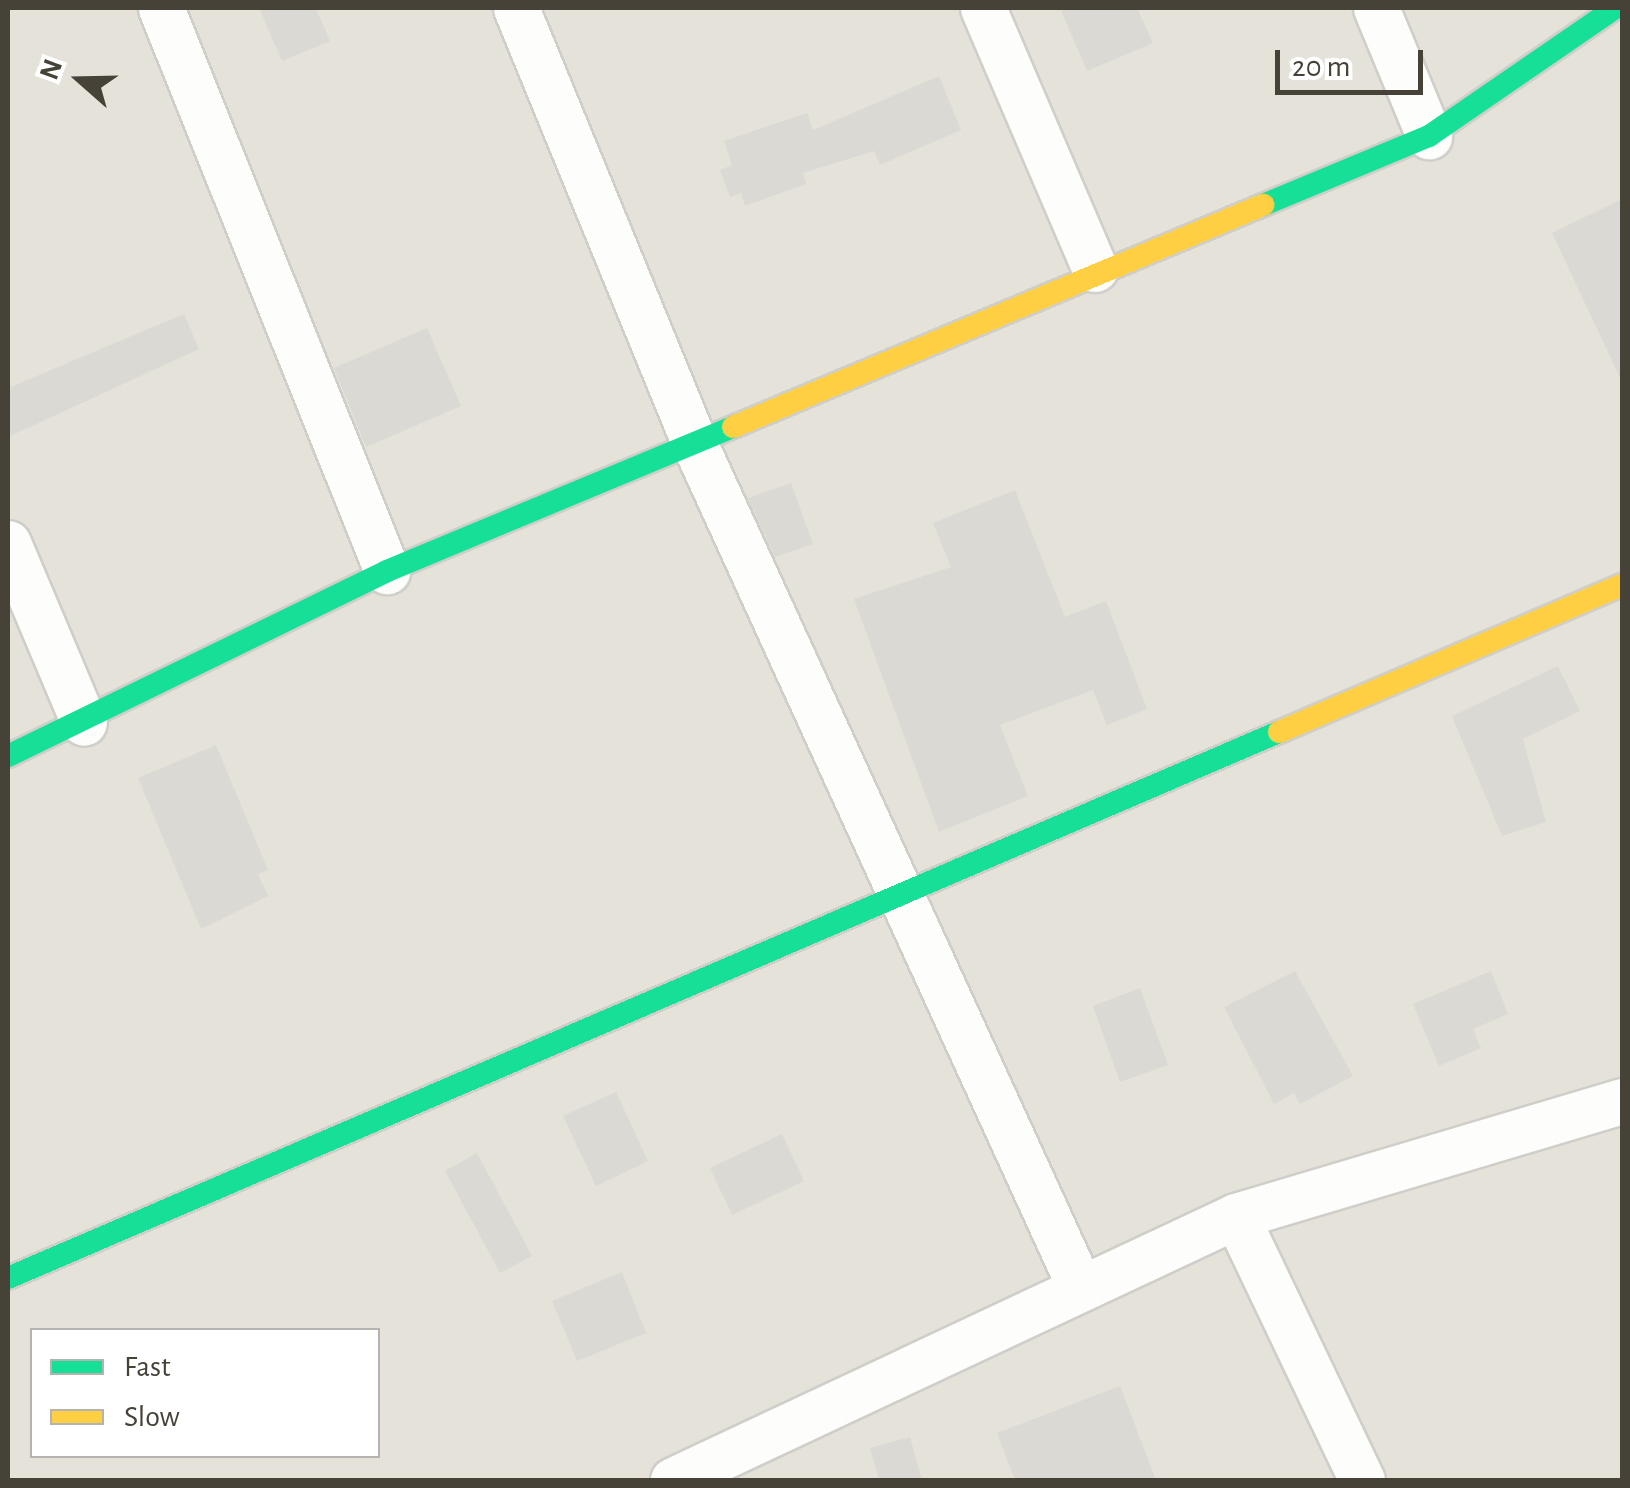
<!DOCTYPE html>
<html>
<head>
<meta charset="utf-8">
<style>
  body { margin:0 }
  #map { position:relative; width:1630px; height:1488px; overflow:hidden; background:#f1f0ec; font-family:"Alegreya Sans",sans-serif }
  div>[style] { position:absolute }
  .residential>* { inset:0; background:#e5e2da }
  .building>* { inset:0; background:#dbd9d4 }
  .roads { filter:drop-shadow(2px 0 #cfcec9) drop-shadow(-2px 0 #cfcec9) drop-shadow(0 2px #cfcec9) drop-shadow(0 -2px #cfcec9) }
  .street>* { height:45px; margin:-22.5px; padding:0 22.5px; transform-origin:22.5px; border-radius:22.5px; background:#fdfdfc }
  .fast>* { height:22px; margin:-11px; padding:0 11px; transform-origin:11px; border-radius:11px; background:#16e098 }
  .slow>* { height:22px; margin:-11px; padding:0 11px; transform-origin:11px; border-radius:11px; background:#ffcf43 }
  span { translate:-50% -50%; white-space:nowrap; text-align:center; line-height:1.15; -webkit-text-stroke:9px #fff; paint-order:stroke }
  .frame { position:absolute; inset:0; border:10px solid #474238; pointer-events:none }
  .legend { position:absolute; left:30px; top:1328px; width:350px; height:130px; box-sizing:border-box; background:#fff; border:2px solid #b5b3af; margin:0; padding:12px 18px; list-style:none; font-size:30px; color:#474238 }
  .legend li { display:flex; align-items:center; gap:20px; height:50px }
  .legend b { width:50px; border:2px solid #b5b3af }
  .north { position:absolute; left:30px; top:30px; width:100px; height:100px; -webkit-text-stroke:8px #fff; paint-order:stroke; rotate:290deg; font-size:28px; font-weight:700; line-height:40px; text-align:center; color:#474238 }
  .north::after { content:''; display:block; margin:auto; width:35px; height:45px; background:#474238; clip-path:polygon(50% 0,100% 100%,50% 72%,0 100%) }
  .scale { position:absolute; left:1275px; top:50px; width:148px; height:45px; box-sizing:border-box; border:5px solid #474238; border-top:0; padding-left:12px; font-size:30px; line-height:35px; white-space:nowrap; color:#474238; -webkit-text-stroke:8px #fff; paint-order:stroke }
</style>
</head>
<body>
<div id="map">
  <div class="residential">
    <div style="clip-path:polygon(evenodd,8px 8px,1622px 8px,1622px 1480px,8px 1480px,8px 8px,32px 1330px,378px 1330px,378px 1456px,32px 1456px,32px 1330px)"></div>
  </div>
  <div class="building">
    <div style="clip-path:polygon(259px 8px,316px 8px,330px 41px,282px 61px)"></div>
    <div style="clip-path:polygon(1060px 8px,1137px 8px,1153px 43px,1087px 71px)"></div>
    <div style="clip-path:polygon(939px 76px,961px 130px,880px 165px,874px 151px,803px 173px,806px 184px,745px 206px,741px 193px,730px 197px,720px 170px,732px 165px,724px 141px,807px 113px,813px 130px)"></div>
    <div style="clip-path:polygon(1622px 199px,1622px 382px,1552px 233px)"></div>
    <div style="clip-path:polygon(184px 314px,199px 349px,8px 437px,8px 388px)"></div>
    <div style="clip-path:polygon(427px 328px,461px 406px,366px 447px,334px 368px)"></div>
    <div style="clip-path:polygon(791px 483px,813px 544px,775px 557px,748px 498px)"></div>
    <div style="clip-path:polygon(1015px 490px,1065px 617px,1106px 601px,1147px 709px,1107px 725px,1093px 690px,1000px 725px,1028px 796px,939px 832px,854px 599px,951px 567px,933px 523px)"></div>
    <div style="clip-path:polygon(1558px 666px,1580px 711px,1523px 739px,1546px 822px,1502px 836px,1452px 716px)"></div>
    <div style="clip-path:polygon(216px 745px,268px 870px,258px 874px,268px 896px,201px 929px,138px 778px)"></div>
    <div style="clip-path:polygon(1295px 971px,1353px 1076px,1300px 1104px,1294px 1093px,1274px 1104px,1224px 1007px)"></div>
    <div style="clip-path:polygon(1491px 971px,1508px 1014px,1473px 1029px,1481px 1048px,1439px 1066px,1413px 1004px)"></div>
    <div style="clip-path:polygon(1140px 988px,1168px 1065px,1120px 1082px,1093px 1006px)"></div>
    <div style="clip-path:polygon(616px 1092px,648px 1161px,596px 1186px,563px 1116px)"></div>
    <div style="clip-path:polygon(782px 1134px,804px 1181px,732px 1215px,710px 1168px)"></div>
    <div style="clip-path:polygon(477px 1153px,532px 1256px,500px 1273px,445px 1171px)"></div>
    <div style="clip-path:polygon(622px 1272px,646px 1333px,577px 1361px,552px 1301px)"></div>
    <div style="clip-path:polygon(1120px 1386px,1156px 1480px,1015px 1480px,997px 1433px)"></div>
    <div style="clip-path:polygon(910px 1437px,922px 1480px,879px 1480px,870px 1448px)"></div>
  </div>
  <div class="roads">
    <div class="street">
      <div style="left:161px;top:8px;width:607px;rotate:68.13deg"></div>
      <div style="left:516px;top:8px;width:477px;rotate:67.7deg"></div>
      <div style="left:697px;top:449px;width:919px;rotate:65.44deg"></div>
      <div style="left:983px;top:8px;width:284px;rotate:66.8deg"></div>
      <div style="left:1376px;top:8px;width:139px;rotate:67.5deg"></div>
      <div style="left:8px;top:543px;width:195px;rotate:67.1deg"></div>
      <div style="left:1236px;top:1216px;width:293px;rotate:64.5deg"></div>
      <div style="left:673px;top:1480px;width:622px;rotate:-25.12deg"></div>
      <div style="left:1236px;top:1216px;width:403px;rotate:-16.6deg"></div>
    </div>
    <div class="fast">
      <div style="left:1263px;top:205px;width:180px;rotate:-22.6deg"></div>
      <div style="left:1429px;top:136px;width:226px;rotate:-34.5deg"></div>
      <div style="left:8px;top:756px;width:422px;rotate:-26deg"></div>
      <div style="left:387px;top:571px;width:375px;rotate:-22.6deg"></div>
      <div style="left:8px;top:1278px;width:1383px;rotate:-23.25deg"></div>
    </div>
    <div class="slow">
      <div style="left:733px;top:427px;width:575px;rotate:-22.73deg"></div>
      <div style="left:1279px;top:732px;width:373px;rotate:-23.2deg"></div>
    </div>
  </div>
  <div class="frame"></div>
  <ul class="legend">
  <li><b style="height:12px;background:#16e098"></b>Fast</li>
  <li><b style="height:12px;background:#ffcf43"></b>Slow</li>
  </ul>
  <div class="north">N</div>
  <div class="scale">20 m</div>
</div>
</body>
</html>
